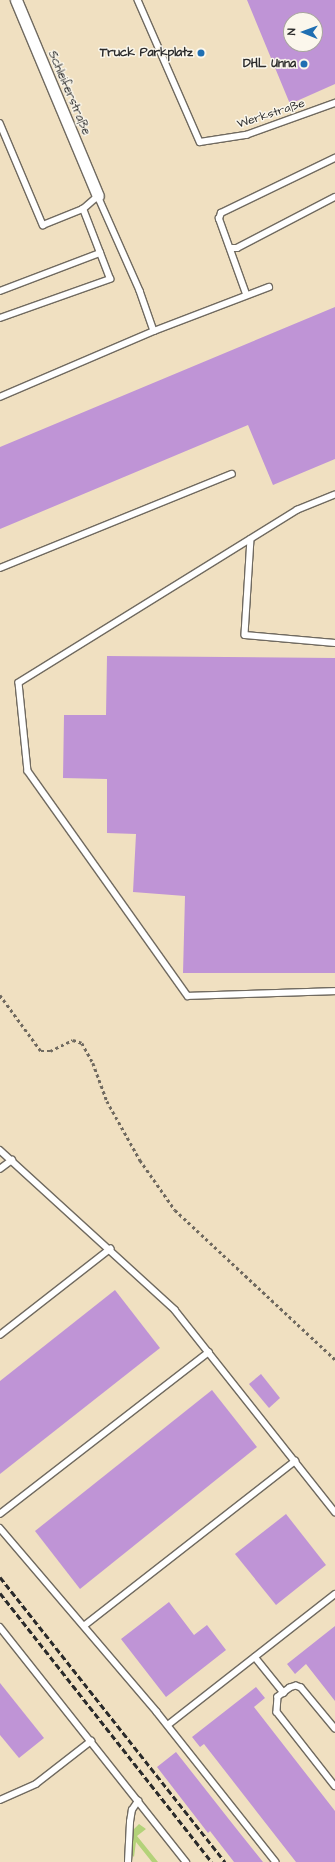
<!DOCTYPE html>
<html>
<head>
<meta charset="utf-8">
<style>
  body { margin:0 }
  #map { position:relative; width:335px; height:1862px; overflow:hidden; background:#f0e0c1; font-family:"Architects Daughter",sans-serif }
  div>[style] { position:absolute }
  .green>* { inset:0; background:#b3d279 }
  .building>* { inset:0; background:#bf94d6 }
  .path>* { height:2.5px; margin-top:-1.25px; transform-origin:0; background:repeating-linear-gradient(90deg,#706a60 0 3px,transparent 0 6px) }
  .roads { filter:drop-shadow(1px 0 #706a60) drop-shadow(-1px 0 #706a60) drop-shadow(0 1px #706a60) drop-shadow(0 -1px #706a60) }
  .lane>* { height:5.5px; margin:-2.75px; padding:0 2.75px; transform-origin:2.75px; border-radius:2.75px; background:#fff }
  .street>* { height:11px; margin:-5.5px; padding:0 5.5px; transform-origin:5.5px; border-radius:5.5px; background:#fff }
  .rail>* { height:3px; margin-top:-1.5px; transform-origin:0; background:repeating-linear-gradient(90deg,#2b2b2b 0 6px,transparent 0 9px) }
  .dots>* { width:11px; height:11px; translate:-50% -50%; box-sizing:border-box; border:2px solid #fbf7ec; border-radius:50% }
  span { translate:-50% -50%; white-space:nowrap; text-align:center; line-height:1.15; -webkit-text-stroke:3px #fbf7ec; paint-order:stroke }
  .poi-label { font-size:12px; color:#2b2b2b; font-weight:700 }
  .right { translate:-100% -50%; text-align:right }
  .street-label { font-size:12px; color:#2b2b2b }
  .north { position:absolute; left:283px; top:12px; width:40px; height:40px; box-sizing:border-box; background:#fbf7ec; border:1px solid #a8a59f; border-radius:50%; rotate:271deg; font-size:11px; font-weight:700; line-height:16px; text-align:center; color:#2b2b2b }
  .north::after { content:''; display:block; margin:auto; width:14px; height:18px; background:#1f6fb2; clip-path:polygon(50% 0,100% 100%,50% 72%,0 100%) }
</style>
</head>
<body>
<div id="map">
  <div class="green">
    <div style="clip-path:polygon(139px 1824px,146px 1829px,137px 1836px,158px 1862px,152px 1862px,136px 1842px,134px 1857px,132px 1855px,132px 1831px)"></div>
  </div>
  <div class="building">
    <div style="clip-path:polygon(evenodd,247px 0,335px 0,335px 84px,290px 104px,247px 0,291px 20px,315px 20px,315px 44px,291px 44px,291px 20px)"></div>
    <div style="clip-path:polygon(335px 307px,335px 459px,273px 485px,248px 425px,0 529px,0 447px)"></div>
    <div style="clip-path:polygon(107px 656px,335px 658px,335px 973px,183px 973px,185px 896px,133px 892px,136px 834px,107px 833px,107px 779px,63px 778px,64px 715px,106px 715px)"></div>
    <div style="clip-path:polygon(115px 1290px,160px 1348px,0 1474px,0 1381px)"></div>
    <div style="clip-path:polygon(261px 1374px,280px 1398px,269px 1408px,249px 1384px)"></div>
    <div style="clip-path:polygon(212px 1390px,257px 1447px,80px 1589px,35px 1531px)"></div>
    <div style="clip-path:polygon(286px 1514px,326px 1565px,276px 1605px,235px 1554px)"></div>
    <div style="clip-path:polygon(169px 1602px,194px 1635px,207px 1625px,226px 1650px,166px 1697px,121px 1639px)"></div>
    <div style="clip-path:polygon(335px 1626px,335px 1701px,306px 1664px,295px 1674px,287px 1664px)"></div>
    <div style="clip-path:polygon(0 1683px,44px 1738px,19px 1758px,0 1735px)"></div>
    <div style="clip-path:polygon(256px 1687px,265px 1698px,254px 1707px,335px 1811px,335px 1862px,296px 1862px,204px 1744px,200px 1747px,192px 1737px)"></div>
    <div style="clip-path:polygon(176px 1752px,235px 1827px,263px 1862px,234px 1862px,210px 1831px,208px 1833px,157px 1767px)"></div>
  </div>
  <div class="path">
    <div style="left:0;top:995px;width:69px;rotate:53.8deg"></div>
    <div style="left:41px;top:1051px;width:9px"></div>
    <div style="left:50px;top:1051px;width:25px;rotate:-26deg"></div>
    <div style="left:73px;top:1040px;width:9px;rotate:18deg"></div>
    <div style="left:82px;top:1043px;width:23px;rotate:61deg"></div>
    <div style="left:93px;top:1063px;width:40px;rotate:69.8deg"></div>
    <div style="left:107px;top:1101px;width:68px;rotate:60.8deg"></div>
    <div style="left:140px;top:1160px;width:61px;rotate:55deg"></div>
    <div style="left:175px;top:1210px;width:219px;rotate:43deg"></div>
  </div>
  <div class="roads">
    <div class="lane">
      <div style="left:138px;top:0;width:155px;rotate:66.4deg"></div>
      <div style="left:200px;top:142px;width:47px;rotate:-8.7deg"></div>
      <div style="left:246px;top:135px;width:95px;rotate:-19.8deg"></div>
      <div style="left:0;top:123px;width:111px;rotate:67.1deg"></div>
      <div style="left:43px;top:225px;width:43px;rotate:-21.8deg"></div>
      <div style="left:230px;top:248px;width:7px"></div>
      <div style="left:237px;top:248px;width:110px;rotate:-27.5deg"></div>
      <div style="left:0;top:291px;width:107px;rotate:-20.8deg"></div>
      <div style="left:100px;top:253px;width:47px;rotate:-111.1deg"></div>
      <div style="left:83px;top:209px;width:20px;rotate:-41deg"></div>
      <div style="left:98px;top:196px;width:104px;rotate:66.1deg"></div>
      <div style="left:140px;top:291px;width:42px;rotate:70.7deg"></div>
      <div style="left:154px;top:331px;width:123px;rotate:-20.9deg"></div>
      <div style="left:246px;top:294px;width:80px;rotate:-109.8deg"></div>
      <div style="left:219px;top:219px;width:6px;rotate:-72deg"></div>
      <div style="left:221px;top:213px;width:127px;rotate:-25.8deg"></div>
      <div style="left:0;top:318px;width:117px;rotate:-19.5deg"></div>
      <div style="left:110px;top:279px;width:28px;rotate:-111deg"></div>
      <div style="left:0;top:397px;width:168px;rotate:-23.2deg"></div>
      <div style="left:335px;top:495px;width:40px;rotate:158deg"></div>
      <div style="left:298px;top:510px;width:328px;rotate:148.2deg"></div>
      <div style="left:19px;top:683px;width:88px;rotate:84.2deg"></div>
      <div style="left:28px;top:771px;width:276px;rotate:54.6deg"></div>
      <div style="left:188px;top:996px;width:147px;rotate:-1.9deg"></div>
      <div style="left:251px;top:539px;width:96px;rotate:93.6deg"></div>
      <div style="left:245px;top:635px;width:90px;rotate:5.1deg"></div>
      <div style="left:0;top:568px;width:250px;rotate:-22.1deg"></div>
      <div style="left:0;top:1150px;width:237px;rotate:42.4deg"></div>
      <div style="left:175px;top:1310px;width:258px;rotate:51.6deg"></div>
      <div style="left:0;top:1169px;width:15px;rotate:-37deg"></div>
      <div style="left:0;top:1335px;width:140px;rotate:-38deg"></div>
      <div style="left:0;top:1514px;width:264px;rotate:-37.8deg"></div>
      <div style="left:0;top:1528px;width:242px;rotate:49.5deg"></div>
      <div style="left:157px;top:1712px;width:191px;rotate:51.6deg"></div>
      <div style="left:84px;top:1626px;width:268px;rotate:-38deg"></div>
      <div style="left:0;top:1627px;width:300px;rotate:51.6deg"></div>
      <div style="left:255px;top:1657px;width:46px;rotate:51.1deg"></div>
      <div style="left:168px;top:1725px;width:212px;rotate:-38.1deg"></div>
      <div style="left:335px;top:1729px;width:53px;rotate:-129.7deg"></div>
      <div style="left:301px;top:1688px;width:5px;rotate:-158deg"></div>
      <div style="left:296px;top:1686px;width:6px;rotate:162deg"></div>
      <div style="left:290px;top:1688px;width:15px;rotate:143deg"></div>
      <div style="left:278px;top:1697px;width:15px;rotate:94deg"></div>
      <div style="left:277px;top:1712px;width:94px;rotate:51.9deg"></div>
      <div style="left:0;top:1800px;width:39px;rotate:-24deg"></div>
      <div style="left:36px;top:1784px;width:70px;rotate:-38deg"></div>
      <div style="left:128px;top:1862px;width:40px;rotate:-87.1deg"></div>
      <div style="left:130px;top:1822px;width:12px;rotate:-81deg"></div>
      <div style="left:132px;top:1810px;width:11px;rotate:-56deg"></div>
    </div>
    <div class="street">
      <div style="left:16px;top:0;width:212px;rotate:67.3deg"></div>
    </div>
  </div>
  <div class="rail">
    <div style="left:0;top:1577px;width:363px;rotate:51.7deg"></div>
    <div style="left:0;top:1593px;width:342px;rotate:51.8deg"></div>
  </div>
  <div class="dots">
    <div style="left:201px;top:53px;background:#1f6fb2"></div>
    <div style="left:304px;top:64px;background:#1f6fb2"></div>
  </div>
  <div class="poi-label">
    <span class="right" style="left:193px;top:53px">Truck Parkplatz</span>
    <span class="right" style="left:296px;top:64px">DHL Unna</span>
  </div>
  <div class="street-label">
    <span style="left:69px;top:93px;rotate:67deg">Schleiferstraße</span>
    <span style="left:271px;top:114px;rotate:-18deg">Werkstraße</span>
  </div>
  <div class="north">N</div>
</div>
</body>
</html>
